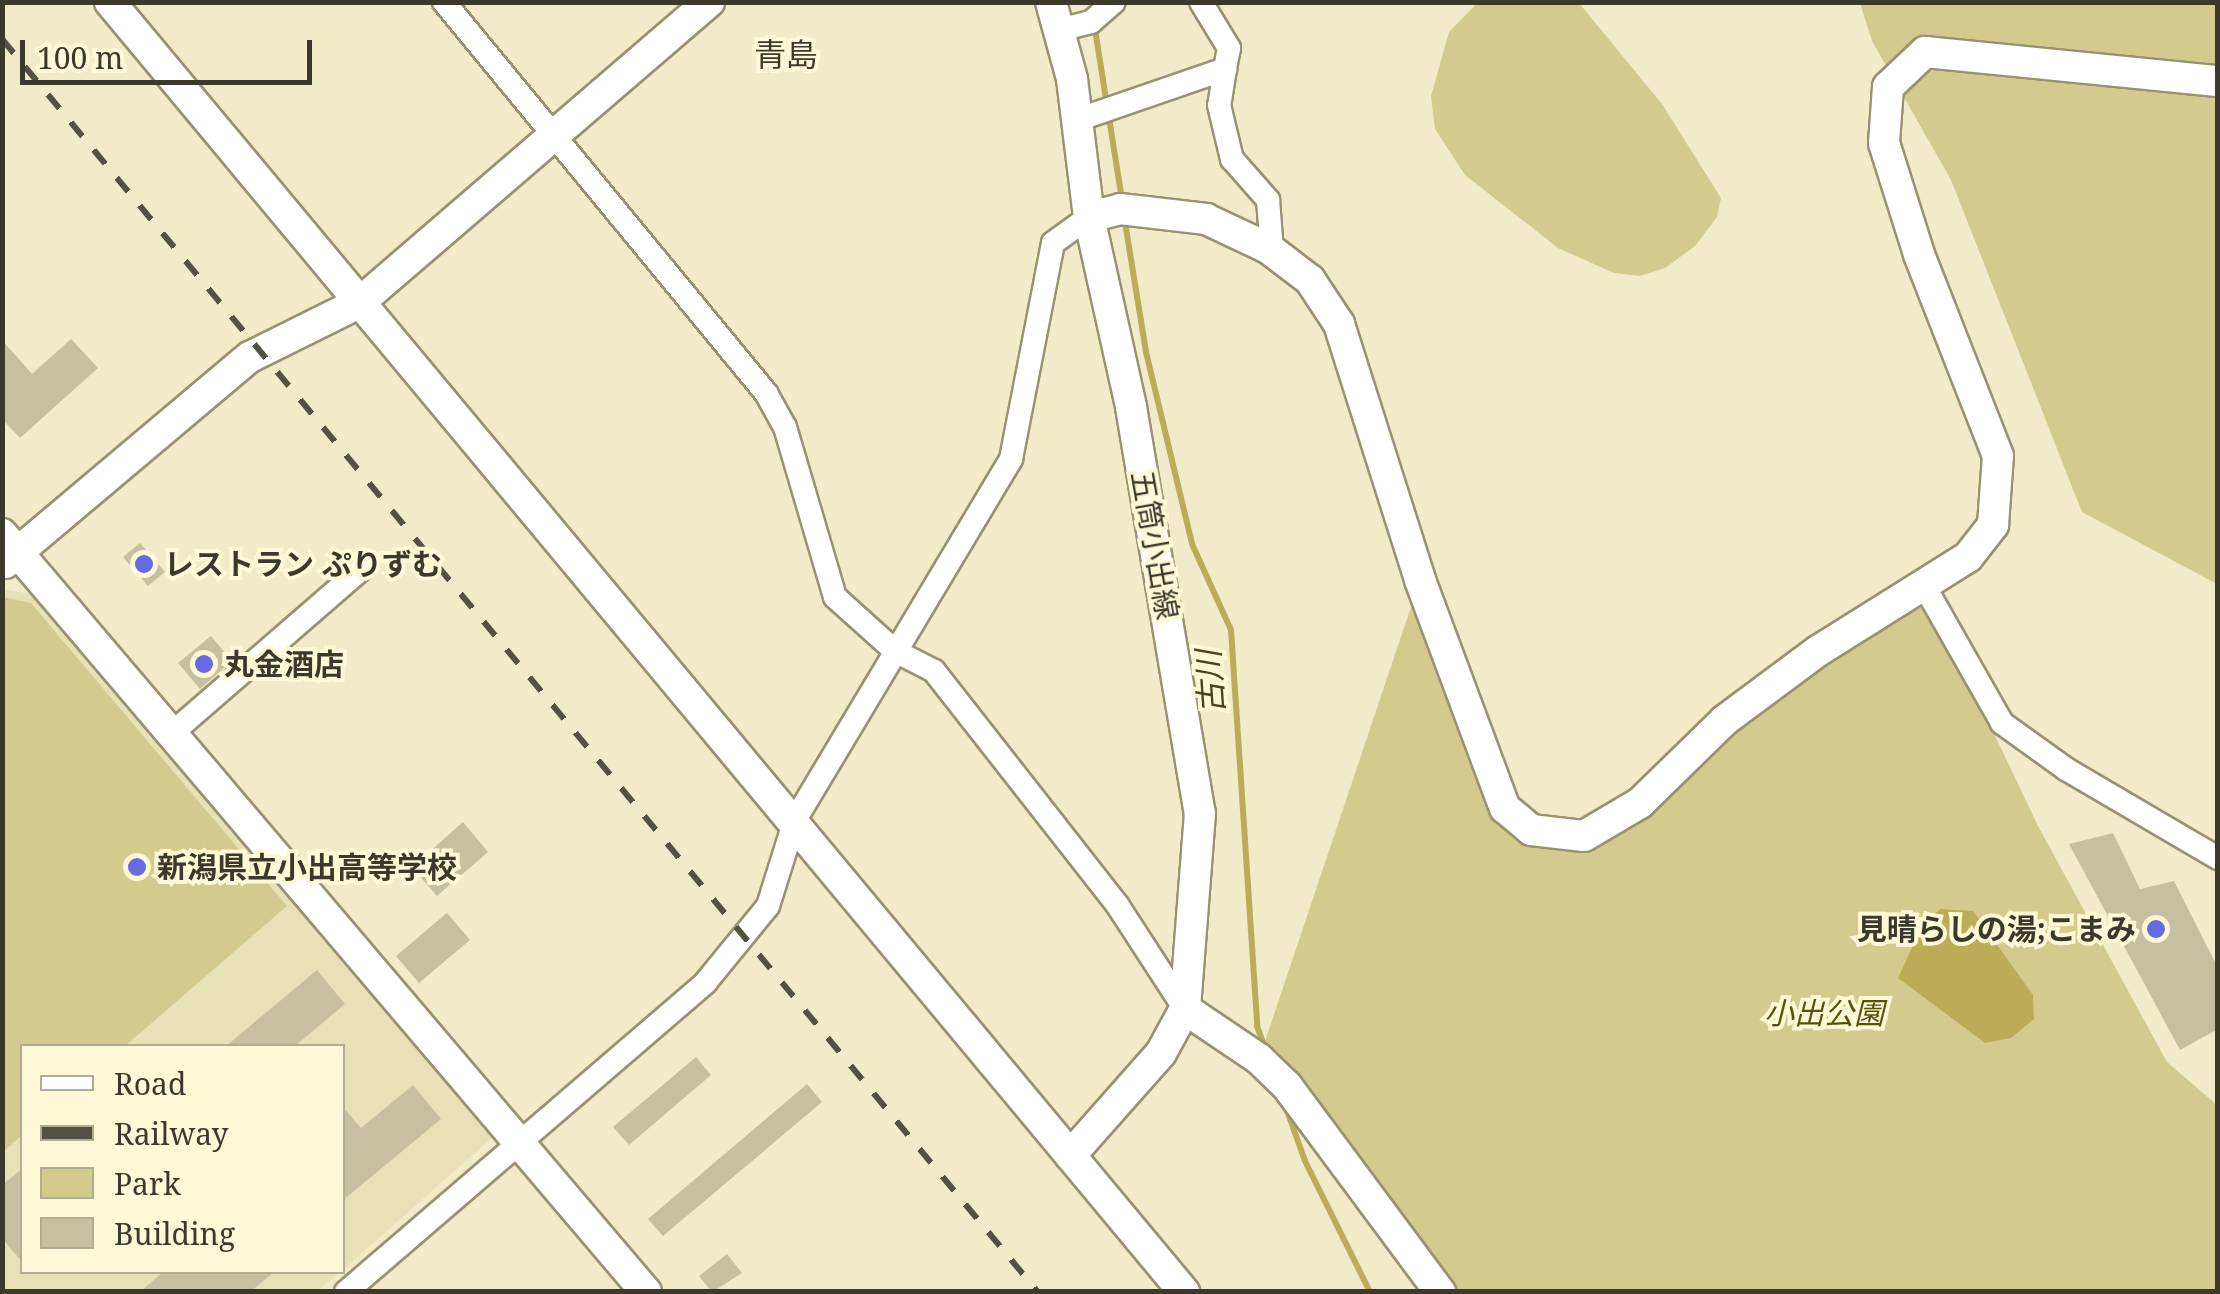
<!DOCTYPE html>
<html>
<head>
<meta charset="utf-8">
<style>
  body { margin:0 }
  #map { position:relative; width:2220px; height:1294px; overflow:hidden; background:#f1ebc9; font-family:"Noto Serif","Noto Sans JP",serif }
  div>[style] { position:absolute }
  .built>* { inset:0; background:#e8e0b7 }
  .green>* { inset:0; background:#d5ca8e }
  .water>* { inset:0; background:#bcac57 }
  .stream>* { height:6px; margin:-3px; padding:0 3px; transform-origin:3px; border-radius:3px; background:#bcac57 }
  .building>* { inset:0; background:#c6c0a0 }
  .roads { filter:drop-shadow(2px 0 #989273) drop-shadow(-2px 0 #989273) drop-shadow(0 2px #989273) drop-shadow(0 -2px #989273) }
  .street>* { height:22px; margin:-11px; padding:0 11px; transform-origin:11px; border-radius:11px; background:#fff }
  .secondary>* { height:30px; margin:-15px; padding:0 15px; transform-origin:15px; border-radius:15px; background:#fff }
  .rail>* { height:6px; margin-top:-3px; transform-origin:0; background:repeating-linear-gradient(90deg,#535141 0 18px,transparent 0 36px) }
  .dots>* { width:28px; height:28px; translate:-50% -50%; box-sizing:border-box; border:5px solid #fef8d6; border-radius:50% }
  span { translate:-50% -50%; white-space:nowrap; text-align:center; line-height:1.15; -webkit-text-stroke:8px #fef8d6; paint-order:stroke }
  .street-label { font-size:30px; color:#3b392c }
  .poi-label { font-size:30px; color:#3b392c; font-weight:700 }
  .left { translate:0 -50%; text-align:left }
  .right { translate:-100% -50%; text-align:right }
  .park-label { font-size:30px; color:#5a4f0c; font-style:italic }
  .neighbourhood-label { font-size:32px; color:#3b392c }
  .water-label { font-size:32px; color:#49421d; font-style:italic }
  .frame { position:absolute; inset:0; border:5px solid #3b392c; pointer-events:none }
  .legend { position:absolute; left:20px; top:1044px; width:325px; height:230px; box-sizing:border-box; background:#fef8d6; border:2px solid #b0ac92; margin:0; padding:12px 18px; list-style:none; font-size:30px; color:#3b392c }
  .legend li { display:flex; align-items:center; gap:20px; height:50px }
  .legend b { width:50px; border:2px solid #b0ac92 }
  .scale { position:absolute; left:20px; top:40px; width:292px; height:45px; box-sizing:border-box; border:5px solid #3b392c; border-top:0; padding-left:12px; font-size:30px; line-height:35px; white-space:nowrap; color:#3b392c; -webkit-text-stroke:8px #fef8d6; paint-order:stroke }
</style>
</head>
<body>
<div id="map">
  <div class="built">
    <div style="clip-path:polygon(2px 589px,36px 595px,504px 1127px,343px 1270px,342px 1046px,22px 1046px,22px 1272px,340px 1272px,318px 1291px,3px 1291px)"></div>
  </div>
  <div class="green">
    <div style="clip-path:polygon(1477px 3px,1579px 3px,1662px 104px,1721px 198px,1717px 217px,1695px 246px,1665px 268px,1640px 276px,1614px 273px,1558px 248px,1465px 175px,1435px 129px,1431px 96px,1449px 32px)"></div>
    <div style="clip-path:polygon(1860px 3px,2217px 3px,2217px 584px,2082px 512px,1951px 180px,1872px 41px)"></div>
    <div style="clip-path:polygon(1420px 580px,1505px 808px,1584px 836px,1922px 582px,2038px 826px,2167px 1062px,2217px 1105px,2217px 1291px,1440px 1291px,1259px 1059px)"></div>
    <div style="clip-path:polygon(3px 597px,31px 603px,287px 906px,125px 1046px,22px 1046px,22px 1135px,3px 1152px)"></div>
  </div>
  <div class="water">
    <div style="clip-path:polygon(1940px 909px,1973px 911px,2033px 995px,2034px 1019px,2011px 1038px,1985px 1043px,1898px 978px,1923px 924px)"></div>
  </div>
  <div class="stream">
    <div style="left:1094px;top:23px;width:178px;rotate:81deg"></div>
    <div style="left:1124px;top:216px;width:138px;rotate:80.8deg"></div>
    <div style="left:1146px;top:352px;width:197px;rotate:76.5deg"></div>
    <div style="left:1192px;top:544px;width:94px;rotate:65.6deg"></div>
    <div style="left:1231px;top:630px;width:397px;rotate:86.2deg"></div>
    <div style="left:1257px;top:1026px;width:27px;rotate:70deg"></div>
    <div style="left:1285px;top:1105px;width:59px;rotate:70.3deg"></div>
    <div style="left:1305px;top:1161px;width:146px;rotate:63.6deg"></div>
  </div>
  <div class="building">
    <div style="clip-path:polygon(71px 339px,98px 368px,20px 438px,2px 419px,2px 340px,32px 374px)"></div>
    <div style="clip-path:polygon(140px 543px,165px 572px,148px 586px,123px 557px)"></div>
    <div style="clip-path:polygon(211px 636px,232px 661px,200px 689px,178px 663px)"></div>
    <div style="clip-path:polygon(463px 822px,488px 852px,437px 896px,412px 867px)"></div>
    <div style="clip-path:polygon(2113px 833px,2140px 889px,2174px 881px,2218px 968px,2218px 1029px,2180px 1050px,2069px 844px)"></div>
    <div style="clip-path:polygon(447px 913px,470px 940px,419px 983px,396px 956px)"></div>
    <div style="clip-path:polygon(317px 970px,345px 1004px,295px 1046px,226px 1046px)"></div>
    <div style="clip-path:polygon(696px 1057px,711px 1075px,629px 1145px,613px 1127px)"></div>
    <div style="clip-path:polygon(807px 1084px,822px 1102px,663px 1236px,648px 1219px)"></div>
    <div style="clip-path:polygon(413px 1085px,441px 1119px,342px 1201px,342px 1106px,361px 1128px)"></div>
    <div style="clip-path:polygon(22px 1169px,22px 1262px,2px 1238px,2px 1185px)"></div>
    <div style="clip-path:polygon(727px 1254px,742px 1273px,712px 1292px,699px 1276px)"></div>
    <div style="clip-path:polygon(163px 1272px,274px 1272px,250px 1292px,140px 1292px)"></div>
  </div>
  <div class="roads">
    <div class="street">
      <div style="left:444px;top:2px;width:507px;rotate:50.53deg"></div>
      <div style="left:766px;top:393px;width:39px;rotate:61deg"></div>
      <div style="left:785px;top:427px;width:177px;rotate:73.6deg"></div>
      <div style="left:835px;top:597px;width:81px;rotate:42deg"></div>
      <div style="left:895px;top:651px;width:44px;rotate:27.1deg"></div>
      <div style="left:934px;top:671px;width:298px;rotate:51.9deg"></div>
      <div style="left:1118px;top:906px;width:123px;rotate:57deg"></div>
      <div style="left:1201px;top:2px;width:54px;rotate:58.7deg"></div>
      <div style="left:1229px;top:48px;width:21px;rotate:101deg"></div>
      <div style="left:1059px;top:30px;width:33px;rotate:-14deg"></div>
      <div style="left:1091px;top:22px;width:30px;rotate:-41deg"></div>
      <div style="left:1077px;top:120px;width:157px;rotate:-19deg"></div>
      <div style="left:1225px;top:69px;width:36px;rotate:99deg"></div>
      <div style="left:1219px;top:105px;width:56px;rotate:76.5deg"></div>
      <div style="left:1232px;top:159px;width:55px;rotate:48.7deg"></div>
      <div style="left:1268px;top:200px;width:51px;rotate:85.5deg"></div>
      <div style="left:1922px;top:582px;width:162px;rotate:60.4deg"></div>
      <div style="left:2002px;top:723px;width:79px;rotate:35.7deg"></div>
      <div style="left:2066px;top:769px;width:176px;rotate:30.4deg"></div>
      <div style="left:172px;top:733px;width:255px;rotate:-40.9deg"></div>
      <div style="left:346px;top:1292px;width:474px;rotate:-40.7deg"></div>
      <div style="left:705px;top:983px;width:99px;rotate:-50.7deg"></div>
      <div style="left:768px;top:906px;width:90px;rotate:-72.6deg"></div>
      <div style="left:795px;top:820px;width:421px;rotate:-59.1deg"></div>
      <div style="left:1011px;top:459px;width:220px;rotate:-79deg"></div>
      <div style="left:1053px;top:243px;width:44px;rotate:-35.8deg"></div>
    </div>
    <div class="secondary">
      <div style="left:110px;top:2px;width:1679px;rotate:50.22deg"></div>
      <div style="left:1051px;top:2px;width:80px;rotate:74.7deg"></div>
      <div style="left:1072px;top:79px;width:139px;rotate:83deg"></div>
      <div style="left:1089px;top:217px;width:195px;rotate:77.5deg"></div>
      <div style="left:1131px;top:407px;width:412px;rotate:80.4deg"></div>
      <div style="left:1200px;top:813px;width:197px;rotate:94.4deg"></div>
      <div style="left:1185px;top:1009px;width:50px;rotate:118.6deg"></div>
      <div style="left:1161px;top:1053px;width:137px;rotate:131.5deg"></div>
      <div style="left:1089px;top:217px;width:32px;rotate:-14deg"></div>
      <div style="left:1120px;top:209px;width:87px;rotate:6.6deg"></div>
      <div style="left:1206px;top:219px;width:68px;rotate:25.1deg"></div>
      <div style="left:1268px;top:248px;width:53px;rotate:37.3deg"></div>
      <div style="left:1310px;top:280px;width:53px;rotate:56.6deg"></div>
      <div style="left:1339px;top:324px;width:269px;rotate:72.4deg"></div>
      <div style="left:1420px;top:580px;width:243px;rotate:69.6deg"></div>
      <div style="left:1505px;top:808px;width:34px;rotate:40deg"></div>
      <div style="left:1531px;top:830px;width:53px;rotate:6.5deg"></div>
      <div style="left:1584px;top:836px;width:65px;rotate:-30.5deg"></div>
      <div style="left:1640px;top:803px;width:119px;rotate:-44.3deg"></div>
      <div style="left:1725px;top:720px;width:116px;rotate:-36.6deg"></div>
      <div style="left:1818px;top:651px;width:177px;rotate:-32.1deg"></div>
      <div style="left:1968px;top:557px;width:41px;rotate:-52deg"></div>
      <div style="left:1993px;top:525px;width:69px;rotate:-85.9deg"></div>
      <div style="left:1998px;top:456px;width:217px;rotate:-111.4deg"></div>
      <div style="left:1919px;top:254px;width:116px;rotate:-107.5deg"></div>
      <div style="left:1884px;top:143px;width:56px;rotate:-85.9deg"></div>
      <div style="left:1888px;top:87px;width:51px;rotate:-43.4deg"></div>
      <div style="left:1925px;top:52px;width:294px;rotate:5.7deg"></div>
      <div style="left:2px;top:534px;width:995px;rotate:49.65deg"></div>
      <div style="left:5px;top:563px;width:320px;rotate:-40.1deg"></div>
      <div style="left:250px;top:357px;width:122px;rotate:-26.4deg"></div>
      <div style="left:359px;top:303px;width:462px;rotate:-40.7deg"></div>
      <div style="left:1185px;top:1009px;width:89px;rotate:34deg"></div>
      <div style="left:1259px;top:1059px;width:39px;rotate:44deg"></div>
      <div style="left:1287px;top:1086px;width:257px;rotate:53.4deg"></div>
    </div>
  </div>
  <div class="rail">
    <div style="left:2px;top:39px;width:1626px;rotate:50.42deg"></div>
  </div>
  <div class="dots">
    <div style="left:144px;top:564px;background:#6869e3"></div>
    <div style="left:204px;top:664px;background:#6869e3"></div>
    <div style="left:137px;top:867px;background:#6869e3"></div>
    <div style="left:2156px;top:929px;background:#6869e3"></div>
  </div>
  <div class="street-label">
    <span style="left:1155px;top:545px;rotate:80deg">五筒小出線</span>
  </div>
  <div class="poi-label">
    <span class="left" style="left:164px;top:564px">レストラン ぷりずむ</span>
    <span class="left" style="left:224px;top:664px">丸金酒店</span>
    <span class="left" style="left:157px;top:867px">新潟県立小出高等学校</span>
    <span class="right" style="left:2136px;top:929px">見晴らしの湯;こまみ</span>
  </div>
  <div class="park-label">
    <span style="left:1824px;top:1013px">小出公園</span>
  </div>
  <div class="neighbourhood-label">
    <span style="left:786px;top:54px">青島</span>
  </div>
  <div class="water-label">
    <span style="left:1210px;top:682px;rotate:-94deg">古川</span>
  </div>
  <div class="frame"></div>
  <ul class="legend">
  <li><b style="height:12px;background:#fff"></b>Road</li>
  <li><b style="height:12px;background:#535141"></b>Railway</li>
  <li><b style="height:28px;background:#d5ca8e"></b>Park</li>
  <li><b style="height:28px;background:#c6c0a0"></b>Building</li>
  </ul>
  <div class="scale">100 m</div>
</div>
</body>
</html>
